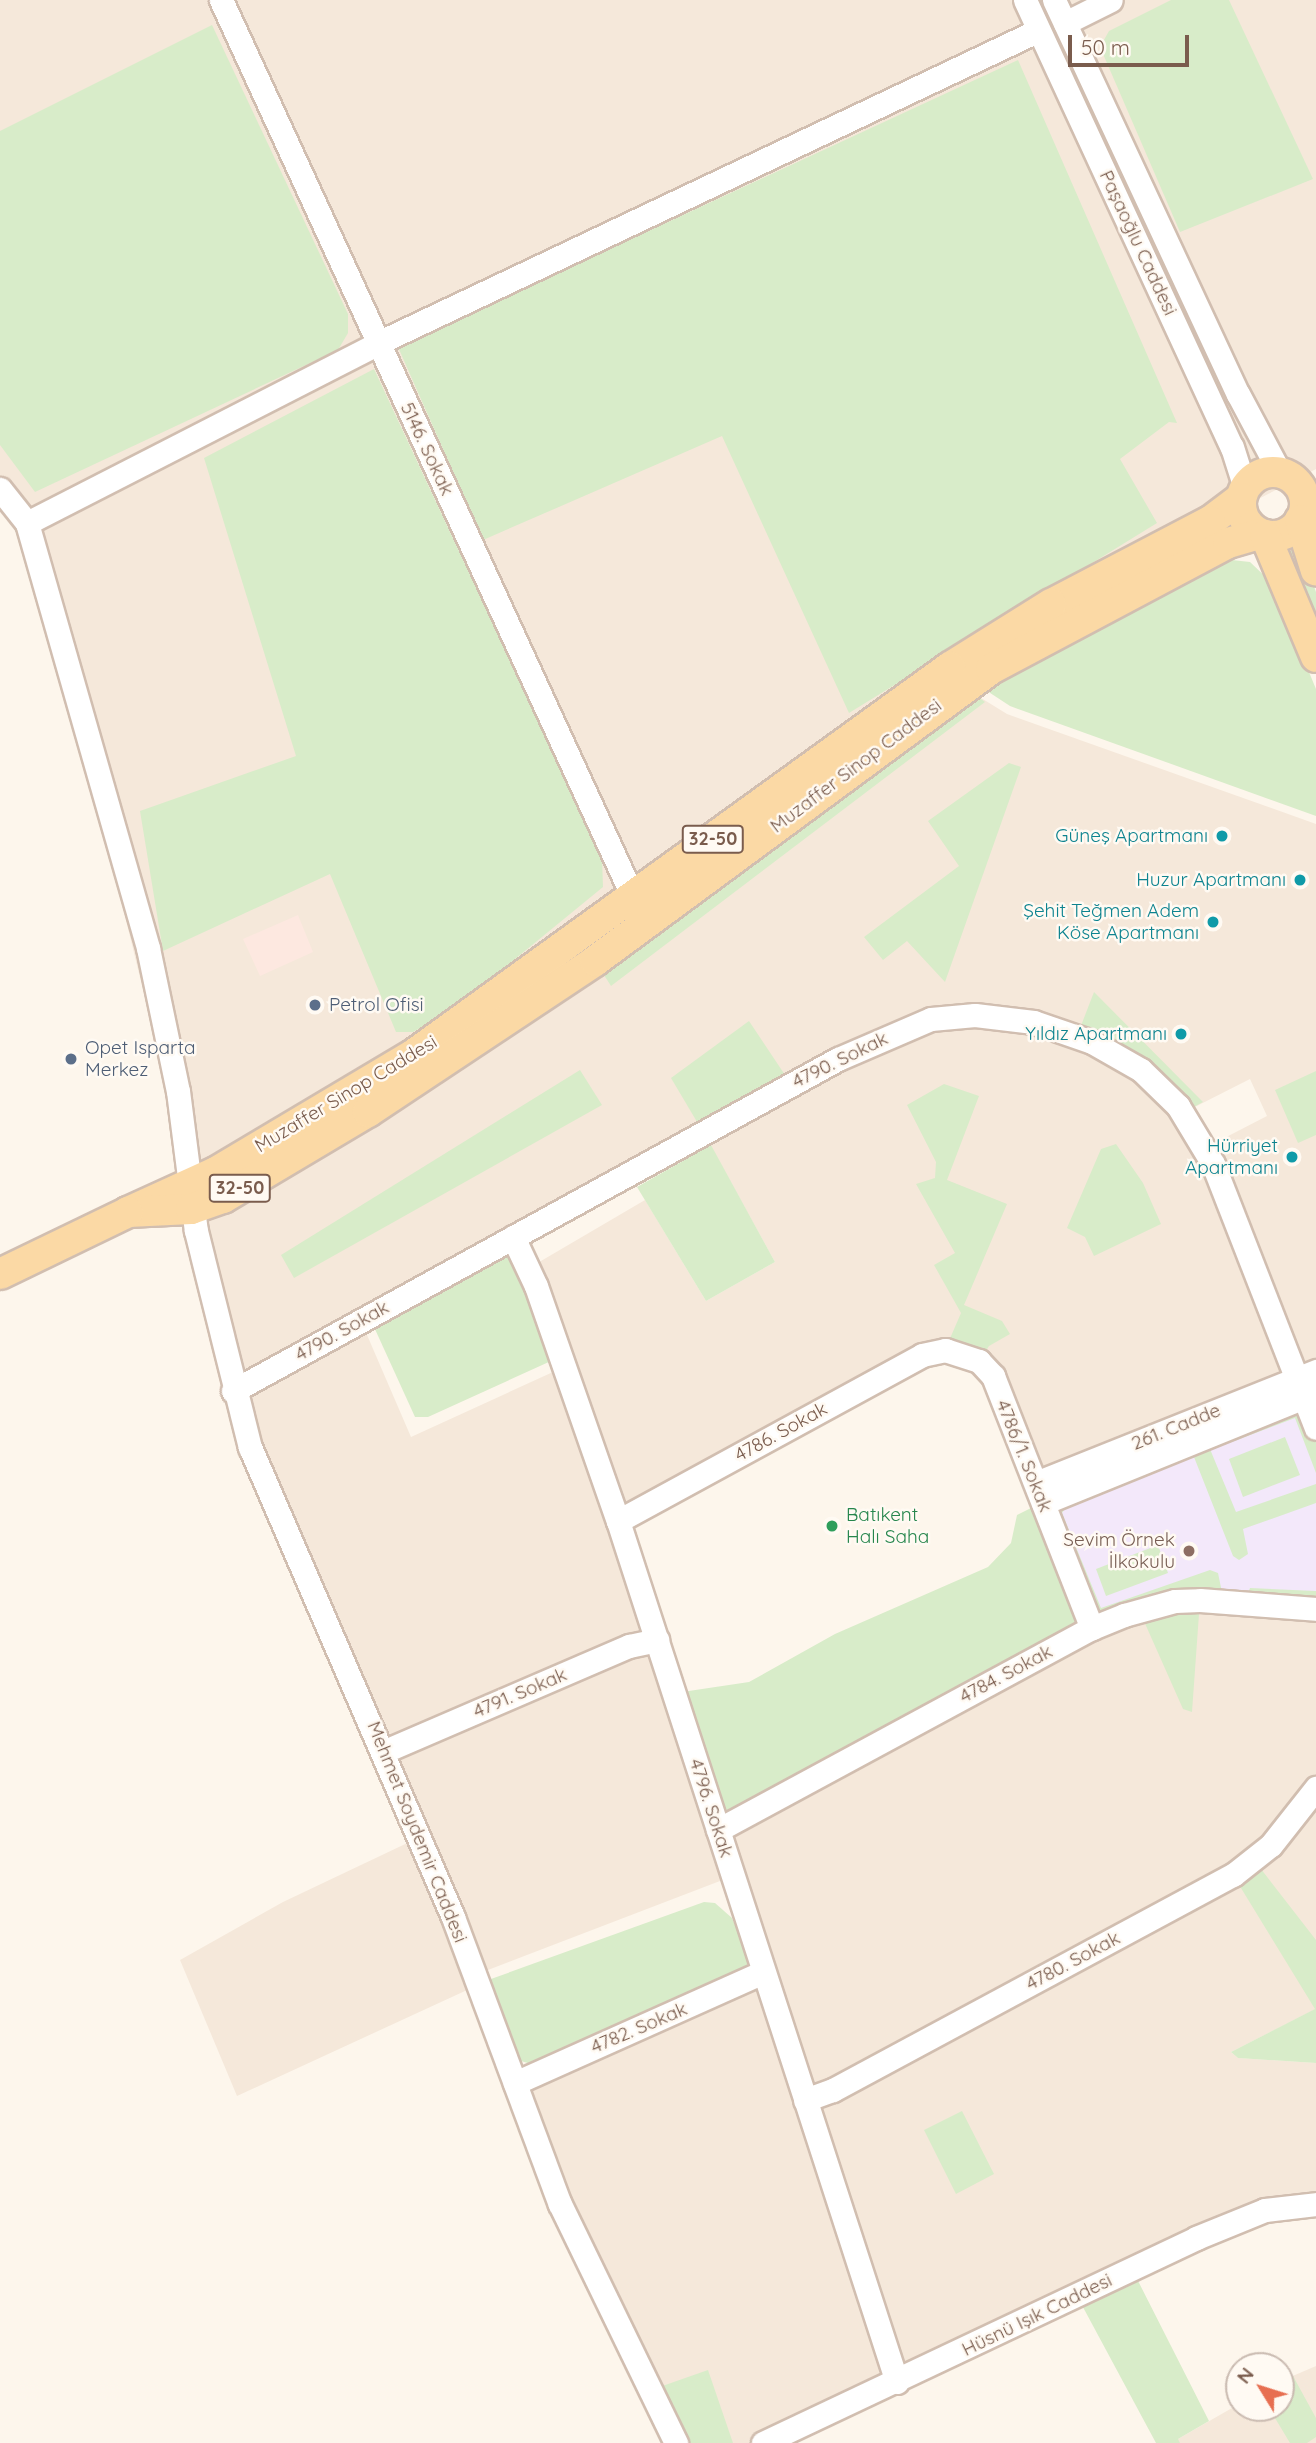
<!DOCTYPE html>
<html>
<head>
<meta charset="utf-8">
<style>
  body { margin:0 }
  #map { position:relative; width:1316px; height:2443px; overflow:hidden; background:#fdf6ec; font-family:Quicksand,sans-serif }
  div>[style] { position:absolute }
  .residential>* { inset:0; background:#f5e8da }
  .commercial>* { inset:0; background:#fde8e0 }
  .education>* { inset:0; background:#f3e8fa }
  .green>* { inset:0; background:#d8ecc9 }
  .roads { filter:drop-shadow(2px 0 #d1beb0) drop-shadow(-2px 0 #d1beb0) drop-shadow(0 2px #d1beb0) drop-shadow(0 -2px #d1beb0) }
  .minor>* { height:23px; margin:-11.5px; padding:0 11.5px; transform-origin:11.5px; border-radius:11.5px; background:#fff }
  .major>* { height:30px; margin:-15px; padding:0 15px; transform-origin:15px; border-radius:15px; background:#fbd9a5 }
  .major>.ring { margin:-15px; padding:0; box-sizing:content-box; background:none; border:30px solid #fbd9a5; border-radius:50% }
  .dots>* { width:19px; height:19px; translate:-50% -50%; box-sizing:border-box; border:4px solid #fffaf3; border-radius:50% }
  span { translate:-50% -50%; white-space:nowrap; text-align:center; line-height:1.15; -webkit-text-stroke:5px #fffaf3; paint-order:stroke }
  .shield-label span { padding:2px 5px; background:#fffaf3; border:2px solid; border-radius:5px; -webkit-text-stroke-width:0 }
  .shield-label { font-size:18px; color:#7a5c4d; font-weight:700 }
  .street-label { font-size:19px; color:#7a5c4d }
  .culture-label { font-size:19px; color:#0d838f }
  .right { translate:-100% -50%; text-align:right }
  .service-label { font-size:19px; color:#4e5e75 }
  .left { translate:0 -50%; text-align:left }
  .leisure-label { font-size:19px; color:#27864d }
  .education-label { font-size:19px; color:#785e54 }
  .north { position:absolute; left:1225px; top:2352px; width:70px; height:70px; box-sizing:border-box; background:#fffaf3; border:2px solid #cabbb1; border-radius:50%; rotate:308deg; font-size:19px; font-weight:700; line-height:28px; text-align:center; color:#7a5c4d }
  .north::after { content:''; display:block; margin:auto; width:24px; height:32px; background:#e76f51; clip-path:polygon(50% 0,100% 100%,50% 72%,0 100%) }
  .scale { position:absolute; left:1068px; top:35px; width:121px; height:32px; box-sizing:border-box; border:4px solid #7a5c4d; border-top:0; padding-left:9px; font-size:21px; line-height:24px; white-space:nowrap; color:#7a5c4d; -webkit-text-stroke:5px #fffaf3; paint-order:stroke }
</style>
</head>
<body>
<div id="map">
  <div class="residential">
    <div style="clip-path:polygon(evenodd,0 0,1316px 0,1316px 469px,1191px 534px,973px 693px,1007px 714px,1316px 824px,1316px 1371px,1036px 1483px,993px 1376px,945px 1350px,618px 1522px,718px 1830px,1147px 1607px,1316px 1609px,1316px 2009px,1231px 2052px,1238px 2058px,1316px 2063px,1316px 2204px,1295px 2203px,763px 2443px,676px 2443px,515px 2083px,763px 1972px,733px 1876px,475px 1975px,478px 1985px,237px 2096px,180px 1960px,283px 1902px,420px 1837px,266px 1485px,191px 1209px,489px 1020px,188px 1174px,28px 519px,0 486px,0 0,1250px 1079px,1267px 1116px,1205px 1148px,1183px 1113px,1250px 1079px,0 0,703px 1132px,775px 1262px,706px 1301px,645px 1200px,529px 1268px,564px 1367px,411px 1437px,361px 1321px,703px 1132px)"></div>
    <div style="clip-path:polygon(1316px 2366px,1316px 2443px,1171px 2443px,1239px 2404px,1239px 2408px,1281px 2408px,1281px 2381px)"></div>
  </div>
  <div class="commercial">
    <div style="clip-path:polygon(298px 915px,313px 952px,260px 976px,243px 939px)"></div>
  </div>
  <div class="education">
    <div style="clip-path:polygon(1305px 1397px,1316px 1428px,1316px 1609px,1244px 1603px,1092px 1628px,1043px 1503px)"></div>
  </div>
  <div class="green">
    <div style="clip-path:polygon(1171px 0,1229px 0,1313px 179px,1180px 232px,1100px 47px,1109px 31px)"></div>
    <div style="clip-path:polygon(212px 25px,348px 314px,348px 333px,338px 350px,35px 492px,0 445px,0 131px)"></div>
    <div style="clip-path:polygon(1018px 60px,1177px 423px,1169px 422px,1120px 459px,1157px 523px,849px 713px,722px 436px,483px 540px,398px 347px)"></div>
    <div style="clip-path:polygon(374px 369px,602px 858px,603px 887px,454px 1009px,413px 1032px,396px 1032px,330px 874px,163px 951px,140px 811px,296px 756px,204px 458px)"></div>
    <div style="clip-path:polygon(1300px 546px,1316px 592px,1316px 635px,1282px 555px)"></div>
    <div style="clip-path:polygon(1223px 559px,1250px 562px,1272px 583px,1316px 689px,1316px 816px,1010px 706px,981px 687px)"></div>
    <div style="clip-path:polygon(973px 693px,985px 702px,611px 986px,595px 961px)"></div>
    <div style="clip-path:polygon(1009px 763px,1021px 767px,945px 982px,907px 941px,883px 960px,864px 937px,959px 866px,928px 821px)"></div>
    <div style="clip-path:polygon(1094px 992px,1203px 1102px,1183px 1113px,1077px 1036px)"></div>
    <div style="clip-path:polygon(749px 1021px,791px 1084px,703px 1132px,671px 1078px)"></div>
    <div style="clip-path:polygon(580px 1070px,602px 1105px,294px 1278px,281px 1255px)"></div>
    <div style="clip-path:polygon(1316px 1071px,1316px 1135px,1298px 1143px,1275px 1090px)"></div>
    <div style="clip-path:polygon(944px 1084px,979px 1096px,947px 1180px,1007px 1204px,964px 1305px,1002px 1321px,1010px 1334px,989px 1346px,979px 1361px,945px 1350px,961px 1313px,934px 1265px,955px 1253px,916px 1184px,935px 1178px,936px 1162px,907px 1105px)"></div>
    <div style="clip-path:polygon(1116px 1144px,1143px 1183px,1161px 1224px,1094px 1256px,1085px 1237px,1067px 1228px,1101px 1149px)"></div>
    <div style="clip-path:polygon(711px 1145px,775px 1262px,706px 1301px,637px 1187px)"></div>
    <div style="clip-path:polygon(506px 1252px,520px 1272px,551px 1361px,428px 1417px,415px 1417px,374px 1327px)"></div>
    <div style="clip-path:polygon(1316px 1392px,1316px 1473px,1295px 1418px,1229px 1443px,1222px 1440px)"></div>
    <div style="clip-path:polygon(1205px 1437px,1236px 1512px,1316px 1484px,1316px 1503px,1243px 1529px,1248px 1554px,1239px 1560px,1233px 1556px,1194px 1457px,1066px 1507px,1062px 1513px,1101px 1608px,1210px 1570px,1218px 1573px,1224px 1602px,1200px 1600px,1192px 1712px,1183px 1709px,1139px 1610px,1092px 1628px,1043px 1503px)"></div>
    <div style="clip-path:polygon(1285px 1437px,1300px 1475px,1243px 1497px,1229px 1459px)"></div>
    <div style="clip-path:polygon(1035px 1506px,1078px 1624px,725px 1815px,682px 1692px,749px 1682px,835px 1634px,988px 1567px,1011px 1543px,1017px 1515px)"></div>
    <div style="clip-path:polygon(1158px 1545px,1168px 1573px,1106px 1596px,1096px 1569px)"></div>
    <div style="clip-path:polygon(1250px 1588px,1316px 1591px,1316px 1609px,1244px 1603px)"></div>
    <div style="clip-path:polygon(1254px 1860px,1316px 1940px,1316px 2063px,1238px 2058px,1231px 2052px,1315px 2009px,1233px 1875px)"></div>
    <div style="clip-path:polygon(704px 1902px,715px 1903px,732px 1918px,749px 1959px,745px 1970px,531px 2064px,521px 2061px,488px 1985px,491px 1979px)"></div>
    <div style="clip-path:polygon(962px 2111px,994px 2174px,956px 2194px,924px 2130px)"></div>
    <div style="clip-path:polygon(1132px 2269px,1209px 2421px,1178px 2439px,1180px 2443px,1156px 2443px,1077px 2296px)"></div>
    <div style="clip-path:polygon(708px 2370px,733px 2443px,676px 2443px,651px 2390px)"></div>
    <div style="clip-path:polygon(1293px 2376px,1316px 2418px,1316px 2437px,1307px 2443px,1290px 2443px,1269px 2408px,1281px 2408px,1281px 2381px)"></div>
  </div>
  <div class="roads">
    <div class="minor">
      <div style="left:221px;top:0;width:989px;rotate:65.33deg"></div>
      <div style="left:1025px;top:0;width:493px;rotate:65.2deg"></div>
      <div style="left:1232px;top:447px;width:43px;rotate:72.4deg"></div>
      <div style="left:1054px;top:0;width:435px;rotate:65deg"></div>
      <div style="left:1238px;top:394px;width:89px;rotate:62deg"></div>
      <div style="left:1065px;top:23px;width:51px;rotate:-26.6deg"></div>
      <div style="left:0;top:489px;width:43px;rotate:51.5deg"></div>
      <div style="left:27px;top:523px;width:442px;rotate:74.1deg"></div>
      <div style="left:148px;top:948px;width:146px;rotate:78.2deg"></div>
      <div style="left:178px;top:1091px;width:141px;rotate:82.7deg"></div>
      <div style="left:196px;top:1231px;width:223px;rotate:76deg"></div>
      <div style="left:250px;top:1447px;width:512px;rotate:66.64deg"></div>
      <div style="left:453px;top:1917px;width:306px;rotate:69.6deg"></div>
      <div style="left:560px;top:2204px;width:266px;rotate:64.1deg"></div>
      <div style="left:27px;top:523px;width:394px;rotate:-27.1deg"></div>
      <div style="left:378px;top:343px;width:731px;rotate:-25.34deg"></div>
      <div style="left:513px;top:1237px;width:54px;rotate:64.9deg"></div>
      <div style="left:536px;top:1286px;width:249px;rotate:70.8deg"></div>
      <div style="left:618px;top:1521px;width:905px;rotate:72.05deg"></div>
      <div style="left:233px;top:1391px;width:690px;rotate:-28.76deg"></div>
      <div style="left:838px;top:1059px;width:101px;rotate:-23.3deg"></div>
      <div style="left:931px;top:1019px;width:44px;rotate:-5.2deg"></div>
      <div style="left:975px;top:1015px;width:59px;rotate:6.8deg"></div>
      <div style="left:1034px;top:1022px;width:61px;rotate:19deg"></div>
      <div style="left:1092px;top:1042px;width:56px;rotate:29.7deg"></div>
      <div style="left:1141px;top:1070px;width:52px;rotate:44.2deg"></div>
      <div style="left:1178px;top:1106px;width:68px;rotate:58.9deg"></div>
      <div style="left:1213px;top:1164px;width:283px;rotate:68.7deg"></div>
      <div style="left:1036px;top:1483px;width:302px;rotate:-21.8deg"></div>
      <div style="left:1043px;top:1503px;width:295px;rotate:-22.1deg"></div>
      <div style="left:618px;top:1521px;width:346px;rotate:-28.6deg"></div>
      <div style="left:922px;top:1355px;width:24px;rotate:-12deg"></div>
      <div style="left:945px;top:1350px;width:36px;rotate:18deg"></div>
      <div style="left:979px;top:1361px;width:21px;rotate:47deg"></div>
      <div style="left:993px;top:1376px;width:271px;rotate:68.6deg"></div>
      <div style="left:385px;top:1751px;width:266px;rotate:-23.3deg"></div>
      <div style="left:629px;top:1646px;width:29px;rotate:-12deg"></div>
      <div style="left:718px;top:1830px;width:425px;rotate:-28.4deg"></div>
      <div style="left:1092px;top:1628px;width:35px;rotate:-22deg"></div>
      <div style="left:1124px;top:1615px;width:53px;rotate:-15.4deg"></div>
      <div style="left:1175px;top:1601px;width:25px;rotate:-2deg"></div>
      <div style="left:1200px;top:1600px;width:116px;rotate:4.4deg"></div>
      <div style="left:515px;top:2083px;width:272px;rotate:-24.1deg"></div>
      <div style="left:805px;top:2100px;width:30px;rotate:-20deg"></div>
      <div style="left:833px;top:2090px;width:454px;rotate:-28.3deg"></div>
      <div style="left:1233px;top:1875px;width:48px;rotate:-38.3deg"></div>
      <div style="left:1271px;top:1845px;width:73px;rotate:-51.7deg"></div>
      <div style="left:763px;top:2443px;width:479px;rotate:-25.3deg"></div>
      <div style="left:1196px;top:2238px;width:74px;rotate:-22.1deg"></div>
      <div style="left:1265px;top:2210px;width:51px;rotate:-6.7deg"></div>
    </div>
    <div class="major">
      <div class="ring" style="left:1241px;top:472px;width:34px;height:34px"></div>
      <div style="left:1241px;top:498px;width:39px;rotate:143deg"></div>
      <div style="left:1210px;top:521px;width:179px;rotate:152.4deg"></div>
      <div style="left:1051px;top:604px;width:119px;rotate:148deg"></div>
      <div style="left:950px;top:667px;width:661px;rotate:144.17deg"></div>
      <div style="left:414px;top:1054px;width:230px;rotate:149.2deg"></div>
      <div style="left:216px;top:1172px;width:97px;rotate:155.6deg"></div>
      <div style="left:128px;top:1212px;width:63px;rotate:-2.7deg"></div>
      <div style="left:191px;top:1209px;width:34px;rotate:-19deg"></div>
      <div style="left:223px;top:1198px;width:169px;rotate:-30.7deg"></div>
      <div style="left:368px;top:1112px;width:273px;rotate:-33.6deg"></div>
      <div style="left:595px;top:961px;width:492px;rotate:-36.4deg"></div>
      <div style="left:991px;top:669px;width:268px;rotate:-28deg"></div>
      <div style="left:1228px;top:543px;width:33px;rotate:-16deg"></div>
      <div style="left:1300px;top:520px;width:53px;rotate:72.6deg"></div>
      <div style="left:1265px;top:535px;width:132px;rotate:67.3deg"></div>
      <div style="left:0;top:1274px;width:142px;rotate:-25.8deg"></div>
    </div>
  </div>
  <div class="dots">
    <div style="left:1222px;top:836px;background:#0f9aa8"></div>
    <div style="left:1300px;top:880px;background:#0f9aa8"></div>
    <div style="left:1213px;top:922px;background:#0f9aa8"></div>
    <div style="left:315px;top:1005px;background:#5c6f8a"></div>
    <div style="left:1181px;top:1034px;background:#0f9aa8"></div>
    <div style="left:71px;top:1059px;background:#5c6f8a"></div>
    <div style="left:1292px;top:1157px;background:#0f9aa8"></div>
    <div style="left:832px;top:1526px;background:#2e9e5b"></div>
    <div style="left:1189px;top:1551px;background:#8d6e63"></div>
  </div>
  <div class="shield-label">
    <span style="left:713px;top:839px">32-50</span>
    <span style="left:240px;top:1188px">32-50</span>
  </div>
  <div class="street-label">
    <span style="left:1138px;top:243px;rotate:65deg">Paşaoğlu Caddesi</span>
    <span style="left:427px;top:449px;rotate:65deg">5146. Sokak</span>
    <span style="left:856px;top:766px;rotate:-37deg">Muzaffer Sinop Caddesi</span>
    <span style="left:840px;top:1060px;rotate:-26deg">4790. Sokak</span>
    <span style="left:346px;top:1094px;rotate:-31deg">Muzaffer Sinop Caddesi</span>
    <span style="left:342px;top:1331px;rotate:-29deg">4790. Sokak</span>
    <span style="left:1176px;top:1427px;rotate:-22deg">261. Cadde</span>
    <span style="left:781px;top:1432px;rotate:-29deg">4786. Sokak</span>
    <span style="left:1024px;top:1456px;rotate:68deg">4786/1. Sokak</span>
    <span style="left:1006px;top:1674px;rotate:-28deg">4784. Sokak</span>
    <span style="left:520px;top:1693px;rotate:-23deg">4791. Sokak</span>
    <span style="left:711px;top:1808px;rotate:72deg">4796. Sokak</span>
    <span style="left:417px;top:1832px;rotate:68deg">Mehmet Soydemir Caddesi</span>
    <span style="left:1073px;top:1961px;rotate:-28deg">4780. Sokak</span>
    <span style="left:639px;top:2028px;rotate:-23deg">4782. Sokak</span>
    <span style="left:1037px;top:2315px;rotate:-26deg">Hüsnü Işık Caddesi</span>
  </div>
  <div class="culture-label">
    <span class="right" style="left:1208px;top:836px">Güneş Apartmanı</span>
    <span class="right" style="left:1286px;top:880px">Huzur Apartmanı</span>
    <span class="right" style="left:1199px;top:922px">Şehit Teğmen Adem<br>Köse Apartmanı</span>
    <span class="right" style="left:1167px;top:1034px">Yıldız Apartmanı</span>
    <span class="right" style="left:1278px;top:1157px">Hürriyet<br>Apartmanı</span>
  </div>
  <div class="service-label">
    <span class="left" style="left:329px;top:1005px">Petrol Ofisi</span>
    <span class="left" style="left:85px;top:1059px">Opet Isparta<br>Merkez</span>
  </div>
  <div class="leisure-label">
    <span class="left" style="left:846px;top:1526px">Batıkent<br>Halı Saha</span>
  </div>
  <div class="education-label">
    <span class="right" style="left:1175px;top:1551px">Sevim Örnek<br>İlkokulu</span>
  </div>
  <div class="north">N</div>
  <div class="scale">50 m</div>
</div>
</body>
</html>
